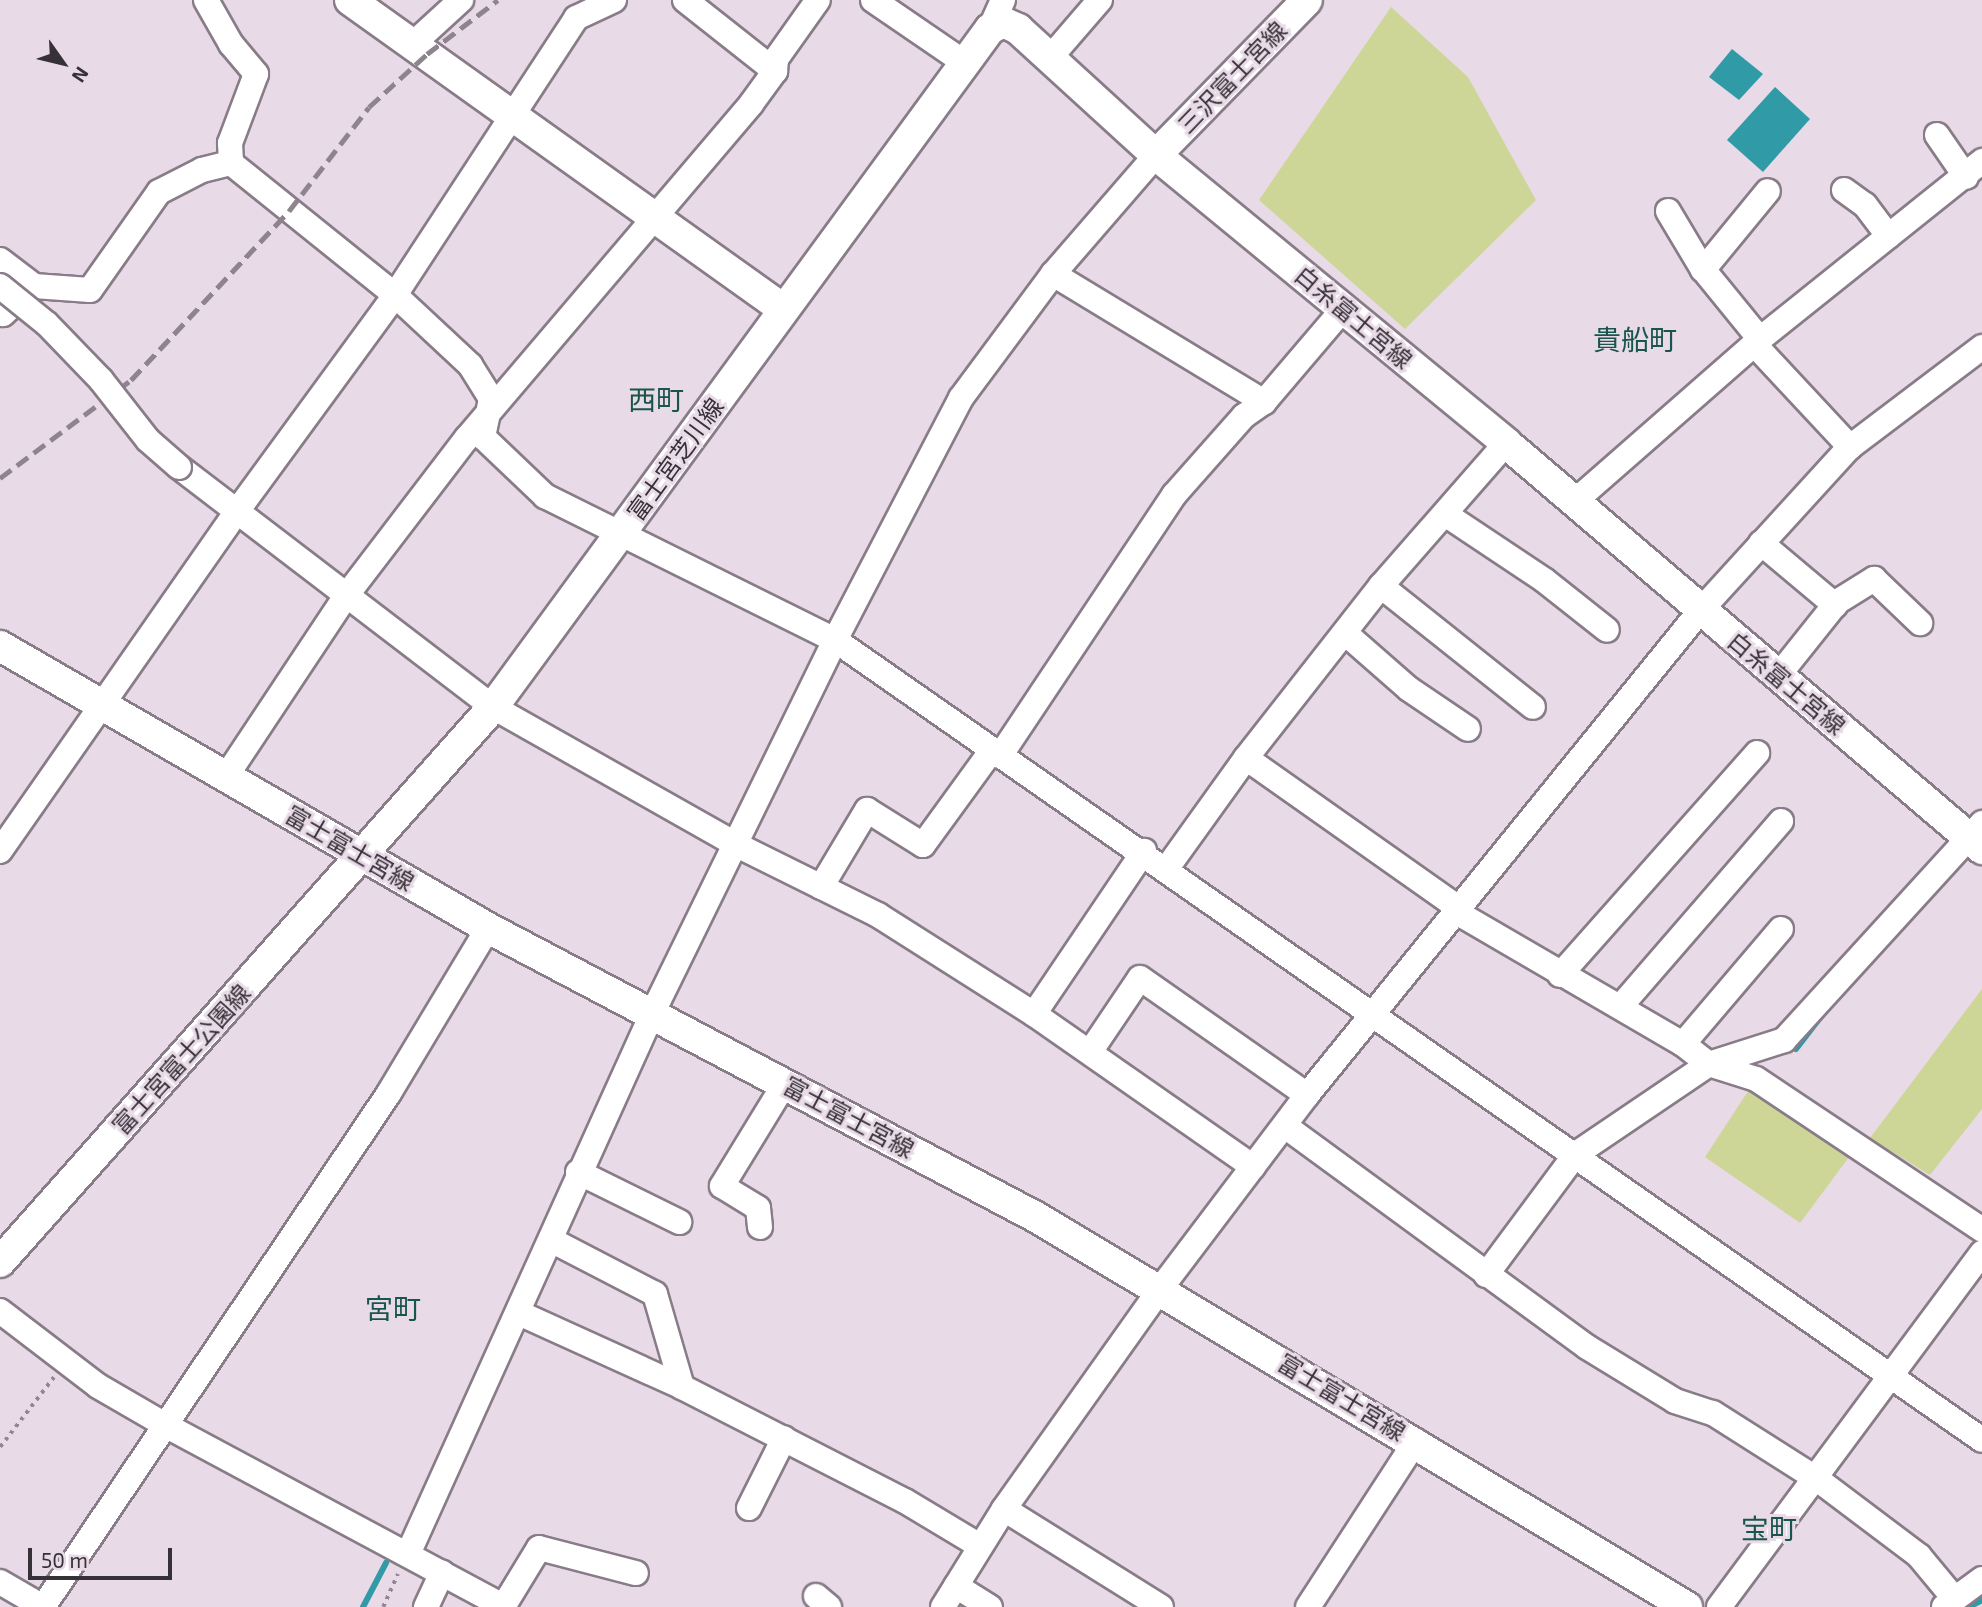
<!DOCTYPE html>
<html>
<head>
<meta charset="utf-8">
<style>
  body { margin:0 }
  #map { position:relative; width:1982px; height:1607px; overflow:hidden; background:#e8dae7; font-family:"Exo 2","Noto Sans JP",sans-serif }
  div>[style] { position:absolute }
  .green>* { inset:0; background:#ced697 }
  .water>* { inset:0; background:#309ba7 }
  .stream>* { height:6px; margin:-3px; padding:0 3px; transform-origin:3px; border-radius:3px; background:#309ba7 }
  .path>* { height:3.5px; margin-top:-1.75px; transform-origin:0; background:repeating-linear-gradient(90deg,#908790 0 3.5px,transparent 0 8.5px) }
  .roads { filter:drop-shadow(2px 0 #887c88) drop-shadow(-2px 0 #887c88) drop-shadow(0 2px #887c88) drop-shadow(0 -2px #887c88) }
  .minor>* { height:24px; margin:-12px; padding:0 12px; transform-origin:12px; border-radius:12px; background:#fff }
  .major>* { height:30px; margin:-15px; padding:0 15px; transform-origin:15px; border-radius:15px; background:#fff }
  .rail>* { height:5px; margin-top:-2.5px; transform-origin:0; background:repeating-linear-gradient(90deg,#8e848d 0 14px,transparent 0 21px) }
  .bridges { filter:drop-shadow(2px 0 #887c88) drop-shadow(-2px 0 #887c88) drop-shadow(0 2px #887c88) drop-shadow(0 -2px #887c88) }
  .minor-bridge>* { height:24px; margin:-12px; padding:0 12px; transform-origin:12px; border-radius:12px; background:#fff }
  span { translate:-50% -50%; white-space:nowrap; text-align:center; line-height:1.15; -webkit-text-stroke:6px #e8dae7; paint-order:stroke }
  .street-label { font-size:24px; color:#363136 }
  .quarter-label { font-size:28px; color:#1a544e }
  .north { position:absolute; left:28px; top:28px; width:70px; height:70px; -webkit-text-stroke:5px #e8dae7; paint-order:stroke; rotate:124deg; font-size:19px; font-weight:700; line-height:28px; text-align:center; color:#363136 }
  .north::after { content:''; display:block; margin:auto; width:24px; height:32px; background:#363136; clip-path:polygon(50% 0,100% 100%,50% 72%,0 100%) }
  .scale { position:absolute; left:28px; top:1548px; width:144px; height:32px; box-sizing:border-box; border:4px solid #363136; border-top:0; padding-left:9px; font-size:21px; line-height:24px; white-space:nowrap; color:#363136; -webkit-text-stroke:5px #e8dae7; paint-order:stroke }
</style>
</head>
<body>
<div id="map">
  <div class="green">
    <div style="clip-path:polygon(1391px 7px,1468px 77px,1536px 200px,1405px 329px,1259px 200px)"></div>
    <div style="clip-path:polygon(1982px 989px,1982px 1109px,1930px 1175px,1870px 1138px)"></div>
    <div style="clip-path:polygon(1756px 1079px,1858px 1145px,1800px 1223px,1705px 1157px)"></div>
  </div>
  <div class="water">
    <div style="clip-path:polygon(1732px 49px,1763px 74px,1739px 100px,1709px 77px)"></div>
    <div style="clip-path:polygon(1775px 87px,1810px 119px,1763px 172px,1727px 140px)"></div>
  </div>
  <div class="stream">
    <div style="left:1796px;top:1049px;width:44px;rotate:-52.4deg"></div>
    <div style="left:363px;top:1607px;width:50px;rotate:-62.4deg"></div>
    <div style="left:1969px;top:1607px;width:15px;rotate:-28deg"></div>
  </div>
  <div class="path">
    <div style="left:0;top:1447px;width:88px;rotate:-52.4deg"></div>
    <div style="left:383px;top:1607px;width:36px;rotate:-66deg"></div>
  </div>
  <div class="roads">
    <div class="minor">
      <div style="left:206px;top:0;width:51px;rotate:60.4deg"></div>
      <div style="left:231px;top:44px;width:39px;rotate:50deg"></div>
      <div style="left:256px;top:74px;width:74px;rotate:110.6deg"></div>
      <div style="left:230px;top:143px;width:20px;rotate:87deg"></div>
      <div style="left:231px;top:163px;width:211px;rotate:38.8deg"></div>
      <div style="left:395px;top:295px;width:103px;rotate:43deg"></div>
      <div style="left:470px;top:365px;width:40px;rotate:58deg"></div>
      <div style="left:491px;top:399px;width:39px;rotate:102deg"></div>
      <div style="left:483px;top:437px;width:86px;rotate:43.6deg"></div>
      <div style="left:545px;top:496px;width:324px;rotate:26.4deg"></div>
      <div style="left:835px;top:640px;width:1398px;rotate:34.89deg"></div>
      <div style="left:685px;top:0;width:115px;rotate:38.3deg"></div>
      <div style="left:873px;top:0;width:112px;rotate:34.4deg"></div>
      <div style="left:990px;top:29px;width:32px;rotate:-66deg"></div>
      <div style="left:414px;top:43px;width:64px;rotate:-42.5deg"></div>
      <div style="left:1049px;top:59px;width:78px;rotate:-49.2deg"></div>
      <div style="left:1937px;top:135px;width:51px;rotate:55.4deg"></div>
      <div style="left:1844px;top:190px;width:26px;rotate:36deg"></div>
      <div style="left:1865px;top:205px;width:39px;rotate:53deg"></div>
      <div style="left:1668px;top:211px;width:66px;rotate:59.2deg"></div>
      <div style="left:1702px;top:268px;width:92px;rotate:50.8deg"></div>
      <div style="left:0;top:260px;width:43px;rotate:37.4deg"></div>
      <div style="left:34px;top:286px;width:42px;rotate:137.9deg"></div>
      <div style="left:3px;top:314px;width:4px;rotate:-146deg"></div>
      <div style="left:1703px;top:270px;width:102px;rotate:-50.6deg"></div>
      <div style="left:1053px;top:274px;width:247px;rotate:31.2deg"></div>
      <div style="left:34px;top:286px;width:56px;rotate:4.1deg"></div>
      <div style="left:90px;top:290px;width:120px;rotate:-54.9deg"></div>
      <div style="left:159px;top:192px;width:48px;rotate:-27.1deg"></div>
      <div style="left:202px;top:170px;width:30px;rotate:-14deg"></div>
      <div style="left:1754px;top:344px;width:141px;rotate:47deg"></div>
      <div style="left:179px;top:467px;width:395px;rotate:37.4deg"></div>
      <div style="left:493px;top:707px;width:278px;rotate:29.5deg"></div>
      <div style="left:735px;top:844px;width:160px;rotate:26.4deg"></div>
      <div style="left:878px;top:915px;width:185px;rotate:32.4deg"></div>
      <div style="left:1034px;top:1014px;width:267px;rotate:34.9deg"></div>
      <div style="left:1574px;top:502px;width:247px;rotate:-41.2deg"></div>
      <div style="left:1760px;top:339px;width:285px;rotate:-38.7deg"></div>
      <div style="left:1445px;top:514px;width:119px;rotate:33.7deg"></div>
      <div style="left:1544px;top:580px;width:80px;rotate:38.4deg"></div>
      <div style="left:1761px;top:543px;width:97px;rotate:40deg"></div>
      <div style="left:1381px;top:586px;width:194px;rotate:38.5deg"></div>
      <div style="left:1345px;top:633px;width:85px;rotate:41.2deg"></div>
      <div style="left:1409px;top:689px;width:71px;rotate:34.1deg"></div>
      <div style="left:1778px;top:676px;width:95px;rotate:-51.4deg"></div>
      <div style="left:1837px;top:602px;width:44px;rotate:-31.9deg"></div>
      <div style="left:1874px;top:579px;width:64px;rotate:43.7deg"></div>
      <div style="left:1000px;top:756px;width:314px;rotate:-56.3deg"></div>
      <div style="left:1174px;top:495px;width:106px;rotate:-48.5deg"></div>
      <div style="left:1244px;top:416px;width:24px;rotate:-35deg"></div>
      <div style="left:1264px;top:402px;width:123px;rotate:-49.6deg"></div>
      <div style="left:1246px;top:758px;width:258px;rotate:35.2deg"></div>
      <div style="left:1457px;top:907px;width:11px;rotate:56deg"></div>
      <div style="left:1463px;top:916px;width:255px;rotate:30.2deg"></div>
      <div style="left:1683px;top:1044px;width:33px;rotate:38deg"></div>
      <div style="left:1709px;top:1064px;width:49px;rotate:17.7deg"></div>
      <div style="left:1756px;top:1079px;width:272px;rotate:33.7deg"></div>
      <div style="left:227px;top:775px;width:215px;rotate:-56.4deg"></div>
      <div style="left:346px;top:596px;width:199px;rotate:-52.6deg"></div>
      <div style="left:467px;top:438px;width:438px;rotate:-49.6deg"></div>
      <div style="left:751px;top:104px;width:41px;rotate:-54deg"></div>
      <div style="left:775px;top:71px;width:12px;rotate:-85deg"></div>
      <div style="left:776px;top:59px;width:72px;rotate:-54.6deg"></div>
      <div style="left:0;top:851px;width:411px;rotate:-55.1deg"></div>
      <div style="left:235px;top:514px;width:271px;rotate:-53.8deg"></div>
      <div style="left:395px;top:295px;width:331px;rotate:-56.8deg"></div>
      <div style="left:576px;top:18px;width:42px;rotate:-25.3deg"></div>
      <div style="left:1167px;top:868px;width:135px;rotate:-54.3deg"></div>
      <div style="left:1246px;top:758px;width:219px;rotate:-51.9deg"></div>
      <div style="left:1381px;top:586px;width:190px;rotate:-48.8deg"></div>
      <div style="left:821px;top:887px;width:90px;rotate:-59.1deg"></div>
      <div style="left:867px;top:810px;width:66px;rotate:32deg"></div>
      <div style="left:923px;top:845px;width:117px;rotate:-54deg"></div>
      <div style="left:1560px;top:975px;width:297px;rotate:-48.4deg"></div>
      <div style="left:1620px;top:1007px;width:246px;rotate:-49.1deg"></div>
      <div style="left:1034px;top:1014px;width:197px;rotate:-56deg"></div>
      <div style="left:1683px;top:1044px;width:151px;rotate:-49.6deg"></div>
      <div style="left:1090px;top:1052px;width:89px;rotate:-56deg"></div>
      <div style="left:1140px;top:978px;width:204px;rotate:35deg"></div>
      <div style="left:1285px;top:1126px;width:374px;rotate:36.2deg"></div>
      <div style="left:1587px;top:1347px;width:103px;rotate:31.5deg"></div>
      <div style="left:1675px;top:1401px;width:40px;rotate:18deg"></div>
      <div style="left:1713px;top:1413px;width:123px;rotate:32.4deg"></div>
      <div style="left:1817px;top:1479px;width:128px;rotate:37deg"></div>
      <div style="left:1919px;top:1556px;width:53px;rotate:50.3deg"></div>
      <div style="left:578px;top:1172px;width:113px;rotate:26.3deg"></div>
      <div style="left:760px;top:1227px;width:19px;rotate:-96deg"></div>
      <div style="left:758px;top:1208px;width:42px;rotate:-148.6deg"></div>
      <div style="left:722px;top:1186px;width:121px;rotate:-58.5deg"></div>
      <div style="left:551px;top:1240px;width:117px;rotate:27.4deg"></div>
      <div style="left:655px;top:1294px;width:97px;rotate:73.8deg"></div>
      <div style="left:682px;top:1387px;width:250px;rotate:27.1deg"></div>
      <div style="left:905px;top:1501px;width:87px;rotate:31deg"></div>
      <div style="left:1486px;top:1275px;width:151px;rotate:-53.4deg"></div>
      <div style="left:1576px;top:1154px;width:161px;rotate:-34.1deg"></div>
      <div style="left:1709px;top:1064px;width:79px;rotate:-17.7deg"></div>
      <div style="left:1784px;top:1040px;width:294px;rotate:-47.6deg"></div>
      <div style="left:0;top:1311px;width:123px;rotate:37.4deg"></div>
      <div style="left:98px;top:1386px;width:80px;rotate:30.1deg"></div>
      <div style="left:167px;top:1426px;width:383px;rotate:28.2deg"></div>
      <div style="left:519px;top:1313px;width:179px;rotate:24.4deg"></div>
      <div style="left:749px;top:1508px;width:78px;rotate:-63.4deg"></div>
      <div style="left:1004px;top:1509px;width:185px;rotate:32deg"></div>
      <div style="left:408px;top:1554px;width:593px;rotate:-65.68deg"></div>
      <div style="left:652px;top:1014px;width:416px;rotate:-63.9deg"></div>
      <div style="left:835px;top:640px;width:273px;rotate:-62.5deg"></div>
      <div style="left:961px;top:398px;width:154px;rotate:-53.4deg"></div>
      <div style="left:1053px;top:274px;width:157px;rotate:-49.1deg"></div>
      <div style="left:0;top:1582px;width:50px;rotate:30.2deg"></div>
      <div style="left:956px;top:1586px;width:40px;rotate:32deg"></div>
      <div style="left:816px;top:1596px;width:17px;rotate:40deg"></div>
      <div style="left:43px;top:1607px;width:620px;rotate:-56.05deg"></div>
      <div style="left:389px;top:1093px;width:192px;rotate:-59deg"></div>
      <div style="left:426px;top:1607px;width:38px;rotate:-65deg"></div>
      <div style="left:503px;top:1607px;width:69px;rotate:-58.6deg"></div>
      <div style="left:539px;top:1548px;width:100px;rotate:14.5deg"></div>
      <div style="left:943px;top:1607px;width:115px;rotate:-58.1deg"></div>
      <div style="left:1004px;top:1509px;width:271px;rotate:-54.6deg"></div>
      <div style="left:1161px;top:1288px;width:242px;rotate:-52.9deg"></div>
      <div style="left:1307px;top:1095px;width:623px;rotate:-50.92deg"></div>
      <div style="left:1700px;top:611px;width:222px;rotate:-47.6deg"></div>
      <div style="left:1850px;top:447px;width:166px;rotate:-37.1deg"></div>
      <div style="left:1308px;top:1607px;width:198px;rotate:-57deg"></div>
      <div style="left:1719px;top:1607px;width:441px;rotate:-53.4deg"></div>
      <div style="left:1944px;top:1607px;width:47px;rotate:-36.4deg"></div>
    </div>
    <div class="major">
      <div style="left:350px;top:0;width:532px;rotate:35.51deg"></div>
      <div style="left:1156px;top:155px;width:216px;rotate:-45.7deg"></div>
      <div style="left:0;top:646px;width:564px;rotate:30.02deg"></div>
      <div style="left:488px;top:928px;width:620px;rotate:27.81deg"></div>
      <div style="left:1036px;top:1217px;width:759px;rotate:30.92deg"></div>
      <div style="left:0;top:1262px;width:742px;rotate:-48.39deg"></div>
      <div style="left:493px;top:707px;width:841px;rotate:-53.76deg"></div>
      <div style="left:990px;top:29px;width:15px;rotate:-28deg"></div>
      <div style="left:1003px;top:22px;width:17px;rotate:25deg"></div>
      <div style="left:1018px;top:29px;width:187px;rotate:42.4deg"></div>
      <div style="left:1156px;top:155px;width:453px;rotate:39.4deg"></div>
      <div style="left:1506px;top:443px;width:626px;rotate:40.46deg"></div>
    </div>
  </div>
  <div class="rail">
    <div style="left:0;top:478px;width:164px;rotate:-36.8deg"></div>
    <div style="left:131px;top:380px;width:231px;rotate:-46.9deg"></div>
    <div style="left:289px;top:211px;width:131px;rotate:-52.4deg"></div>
    <div style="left:369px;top:107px;width:79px;rotate:-42.4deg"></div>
    <div style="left:427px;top:54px;width:89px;rotate:-37.3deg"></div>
  </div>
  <div class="bridges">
    <div class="minor-bridge">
      <div style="left:0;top:286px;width:60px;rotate:39deg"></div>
      <div style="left:47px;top:324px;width:78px;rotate:46deg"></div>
      <div style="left:101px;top:380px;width:76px;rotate:51.9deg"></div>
      <div style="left:148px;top:440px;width:41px;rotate:41.1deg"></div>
    </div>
  </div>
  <div class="street-label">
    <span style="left:1232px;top:77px;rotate:-46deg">三沢富士宮線</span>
    <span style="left:1354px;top:317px;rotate:40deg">白糸富士宮線</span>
    <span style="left:675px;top:459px;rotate:-54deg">富士宮芝川線</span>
    <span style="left:1787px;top:683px;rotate:40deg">白糸富士宮線</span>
    <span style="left:350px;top:848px;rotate:30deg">富士富士宮線</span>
    <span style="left:181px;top:1059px;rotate:-48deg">富士宮富士公園線</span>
    <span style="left:849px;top:1117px;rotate:28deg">富士富士宮線</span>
    <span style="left:1342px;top:1397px;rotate:31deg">富士富士宮線</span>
  </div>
  <div class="quarter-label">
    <span style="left:1635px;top:339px">貴船町</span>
    <span style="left:656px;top:399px">西町</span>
    <span style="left:393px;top:1308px">宮町</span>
    <span style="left:1769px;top:1528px">宝町</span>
  </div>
  <div class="north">N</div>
  <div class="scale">50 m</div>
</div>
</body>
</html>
